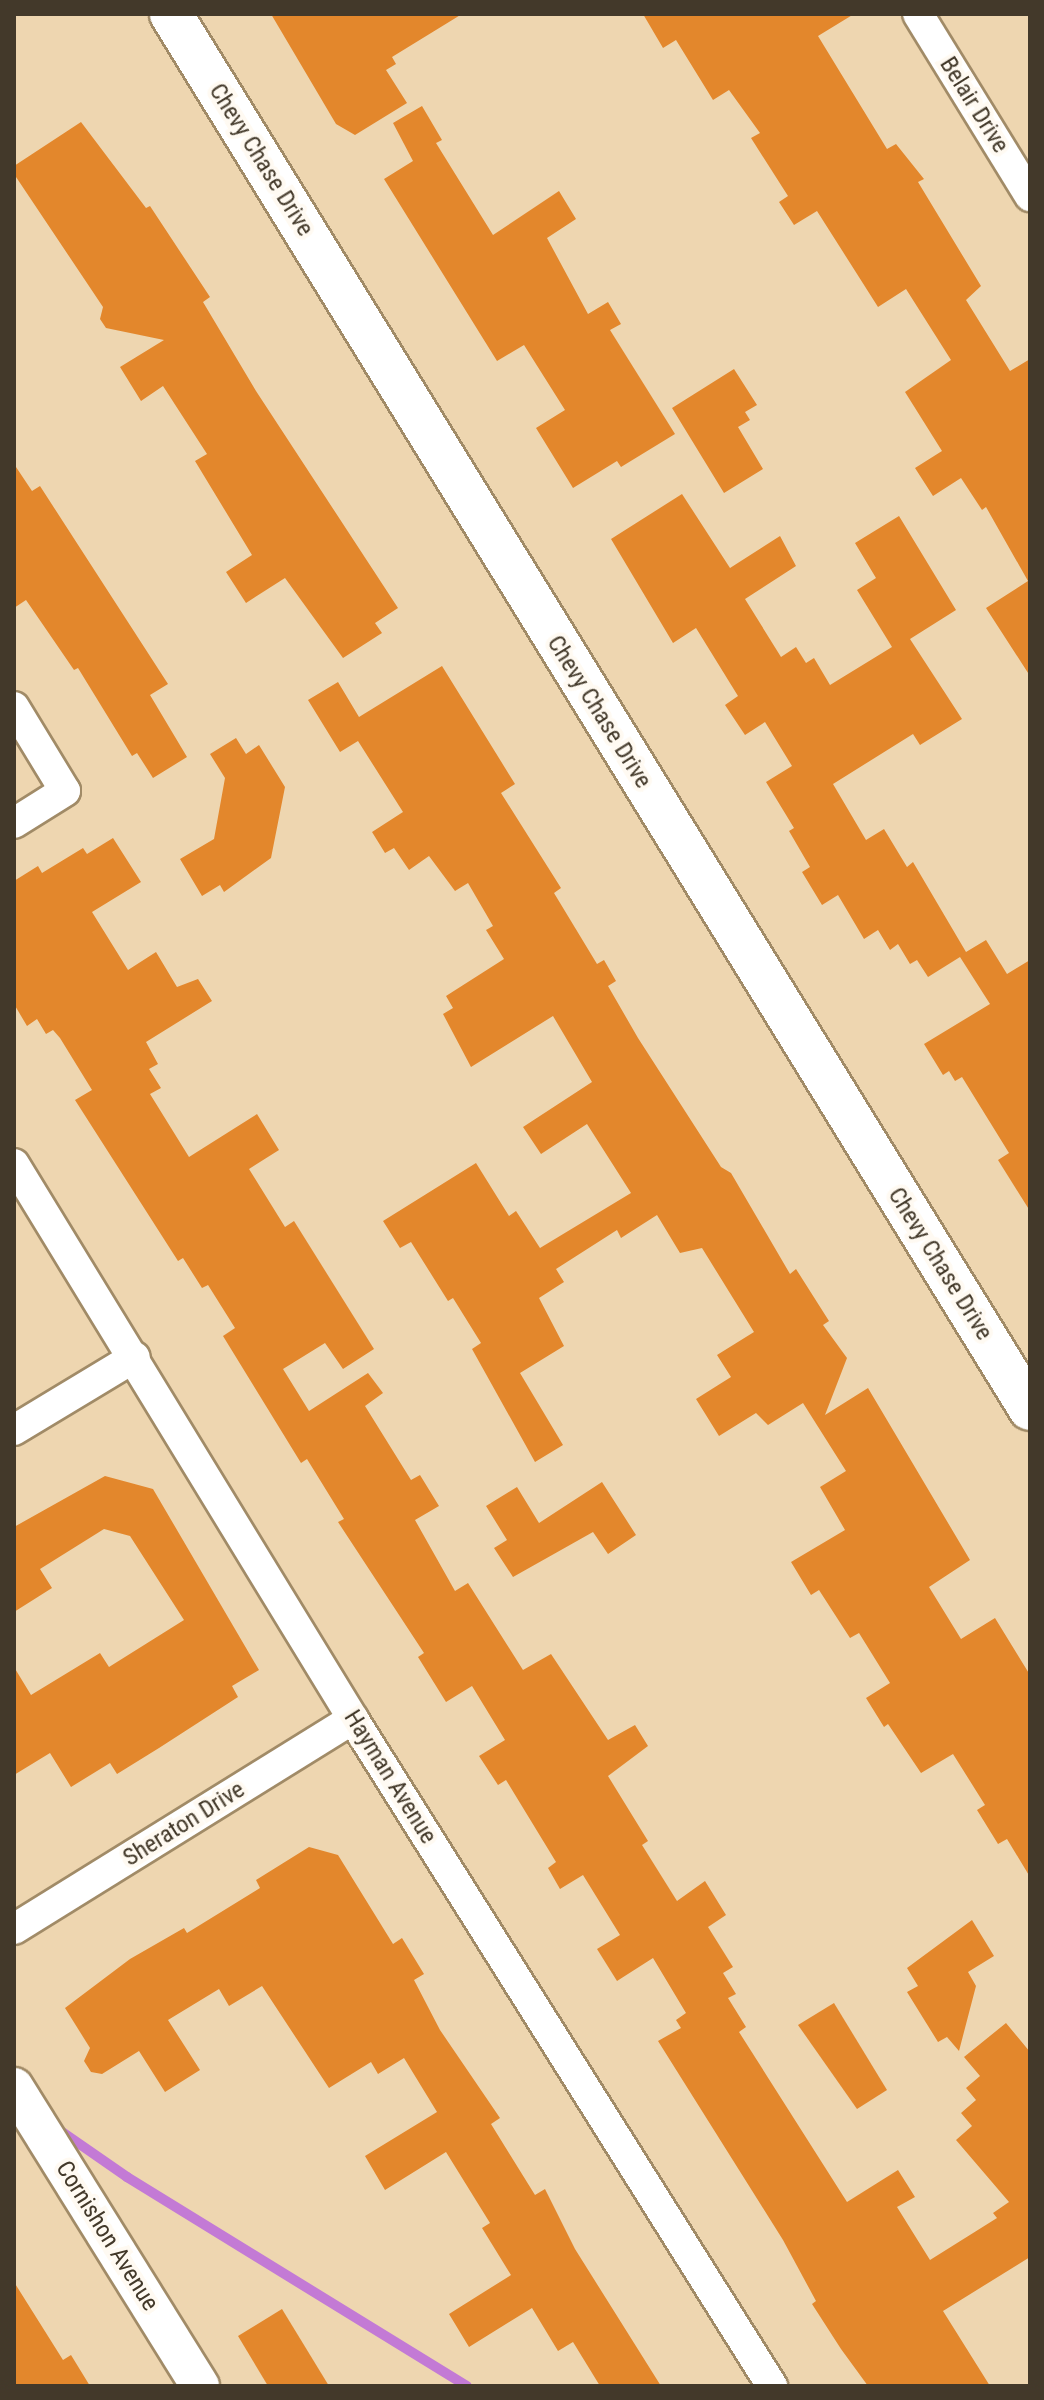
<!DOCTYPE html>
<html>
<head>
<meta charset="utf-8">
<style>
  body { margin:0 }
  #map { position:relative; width:1044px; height:2400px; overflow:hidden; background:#eed6b0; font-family:"Roboto Condensed",sans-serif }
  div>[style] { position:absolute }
  .stream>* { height:10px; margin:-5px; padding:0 5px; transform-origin:5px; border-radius:5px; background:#c37ad5 }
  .building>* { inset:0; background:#e3872c }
  .roads { filter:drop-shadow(2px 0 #a18b67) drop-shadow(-2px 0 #a18b67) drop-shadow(0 2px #a18b67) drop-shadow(0 -2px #a18b67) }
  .minor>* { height:30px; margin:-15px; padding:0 15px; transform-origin:15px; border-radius:15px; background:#fff }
  .tertiary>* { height:38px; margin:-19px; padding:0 19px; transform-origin:19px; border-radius:19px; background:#fff }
  .secondary>* { height:42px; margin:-21px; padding:0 21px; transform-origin:21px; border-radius:21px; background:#fff }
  span { translate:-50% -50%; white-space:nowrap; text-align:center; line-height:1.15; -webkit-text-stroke:8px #fffaf2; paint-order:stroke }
  .street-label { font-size:24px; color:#43392a }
  .frame { position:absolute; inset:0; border:16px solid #43392a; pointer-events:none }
</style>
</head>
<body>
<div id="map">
  <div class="stream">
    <div style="left:55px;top:2127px;width:88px;rotate:34.8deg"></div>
    <div style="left:127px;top:2177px;width:399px;rotate:31.6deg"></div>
  </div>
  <div class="building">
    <div style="clip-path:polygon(271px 14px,462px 14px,392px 57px,396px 64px,386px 70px,407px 103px,355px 135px,336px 124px)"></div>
    <div style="clip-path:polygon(643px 14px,854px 14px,818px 36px,887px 149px,896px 144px,924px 179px,918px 182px,981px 286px,966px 300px,1010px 371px,1030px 359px,1030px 676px,986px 608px,1028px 581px,986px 507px,982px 510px,961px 478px,933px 496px,915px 468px,942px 451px,905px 392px,951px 360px,906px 289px,878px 307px,817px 211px,794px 225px,779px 202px,788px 196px,751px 138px,760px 133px,729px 90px,713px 100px,676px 40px,663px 48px)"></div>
    <div style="clip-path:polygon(422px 106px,442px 140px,436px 143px,493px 235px,559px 191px,576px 219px,547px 238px,588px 314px,608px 302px,621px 324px,610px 330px,675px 434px,621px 467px,617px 461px,573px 488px,536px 428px,565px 410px,524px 345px,497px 361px,384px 179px,413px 161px,393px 123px)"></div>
    <div style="clip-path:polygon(81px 122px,146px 208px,150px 206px,210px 297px,203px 302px,256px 391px,398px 608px,375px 623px,382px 633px,343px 658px,285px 578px,246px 603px,226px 572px,252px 555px,195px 461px,207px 454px,163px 386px,141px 401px,120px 367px,164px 340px,106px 328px,100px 319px,103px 307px,14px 174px,14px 166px)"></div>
    <div style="clip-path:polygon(734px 369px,757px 405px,745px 412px,750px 420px,738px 427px,763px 469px,724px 493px,672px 408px)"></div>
    <div style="clip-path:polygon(14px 464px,32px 491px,40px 486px,168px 684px,150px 695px,187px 757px,153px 778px,137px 753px,132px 756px,78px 668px,74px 670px,26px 600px,14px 608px)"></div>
    <div style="clip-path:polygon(682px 494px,730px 568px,780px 536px,796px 566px,745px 599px,781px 657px,796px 647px,806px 663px,814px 658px,830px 685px,892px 647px,857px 590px,876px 578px,855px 543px,899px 516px,956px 610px,910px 639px,962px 719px,920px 745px,913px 734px,833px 784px,866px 840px,884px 829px,907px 867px,913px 862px,966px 952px,986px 940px,1007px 974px,1030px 960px,1030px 1211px,998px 1160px,1009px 1153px,962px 1077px,955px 1081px,949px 1071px,943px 1075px,924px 1044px,990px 1004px,960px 957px,928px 977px,917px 960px,910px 964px,898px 944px,890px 950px,878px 930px,864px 939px,838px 895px,822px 905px,802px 872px,810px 867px,789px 831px,794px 828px,766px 782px,792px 766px,765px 722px,745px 735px,725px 705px,738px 696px,696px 628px,673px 643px,611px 539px)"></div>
    <div style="clip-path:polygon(442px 666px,515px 784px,501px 793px,561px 888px,554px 893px,597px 964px,604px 960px,616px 981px,608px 986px,638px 1038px,721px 1167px,731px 1173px,790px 1274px,796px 1269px,829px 1321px,823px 1325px,847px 1358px,825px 1415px,868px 1388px,970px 1560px,929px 1587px,961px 1639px,995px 1618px,1030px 1675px,1030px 1877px,1007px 1839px,998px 1844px,977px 1810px,985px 1805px,953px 1754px,921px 1773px,888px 1724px,884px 1727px,866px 1698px,890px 1683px,859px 1633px,850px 1638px,819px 1590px,811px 1595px,791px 1562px,845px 1530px,820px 1487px,846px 1471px,803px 1403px,768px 1425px,756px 1413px,719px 1436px,696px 1399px,731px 1377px,717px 1355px,754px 1332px,702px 1248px,680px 1253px,657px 1215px,621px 1238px,617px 1230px,556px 1269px,564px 1282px,539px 1298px,564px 1346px,520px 1373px,563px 1445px,535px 1462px,472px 1349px,481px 1343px,453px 1298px,448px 1301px,411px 1242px,400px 1248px,383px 1221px,476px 1163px,509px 1216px,516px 1211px,540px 1248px,631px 1193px,587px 1124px,541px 1154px,523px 1127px,592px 1082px,553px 1016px,471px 1067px,443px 1014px,453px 1008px,446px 996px,504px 959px,486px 930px,493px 926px,468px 883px,455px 891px,429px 856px,409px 870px,394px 848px,385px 853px,372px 832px,403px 812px,358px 741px,340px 752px,308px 700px,338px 682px,359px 717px)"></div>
    <div style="clip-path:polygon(236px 738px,246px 754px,259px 745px,285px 787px,271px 858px,224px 892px,220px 885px,202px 896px,180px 859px,214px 839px,225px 778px,210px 754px)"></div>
    <div style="clip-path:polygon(113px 838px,141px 882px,92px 912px,128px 970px,156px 952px,177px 987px,198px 979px,212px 1001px,146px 1042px,158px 1064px,149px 1069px,161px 1088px,150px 1094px,189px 1157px,257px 1114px,279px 1150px,249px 1169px,285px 1227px,294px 1221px,374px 1349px,343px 1369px,325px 1343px,283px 1369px,309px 1411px,368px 1373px,383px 1393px,365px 1406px,411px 1480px,420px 1475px,439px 1506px,415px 1520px,455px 1591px,468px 1583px,523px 1670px,551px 1654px,608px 1740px,635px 1725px,648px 1746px,608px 1776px,648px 1841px,642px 1845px,677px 1901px,705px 1881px,726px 1915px,708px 1927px,733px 1967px,723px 1973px,736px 1994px,728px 1998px,746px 2027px,739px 2032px,847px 2202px,898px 2170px,915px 2197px,897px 2207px,930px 2260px,997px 2218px,993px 2213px,1009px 2202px,956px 2140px,972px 2126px,961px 2113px,976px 2100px,966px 2088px,980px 2076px,964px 2057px,1006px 2023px,1030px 2052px,1030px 2257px,943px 2311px,990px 2386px,868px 2386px,841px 2349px,812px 2304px,816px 2301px,783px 2240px,658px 2041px,681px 2028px,676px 2020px,686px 2013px,653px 1958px,617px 1981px,597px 1949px,620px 1935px,583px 1875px,560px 1889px,548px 1868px,556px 1862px,506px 1780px,498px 1785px,479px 1756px,505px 1740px,472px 1686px,446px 1702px,418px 1657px,424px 1653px,338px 1522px,344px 1519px,307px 1459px,301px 1463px,223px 1336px,235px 1328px,208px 1285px,202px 1288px,183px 1258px,178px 1261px,75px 1100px,92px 1090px,60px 1038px,53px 1030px,46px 1034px,37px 1019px,27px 1026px,14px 1004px,14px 881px,38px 866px,42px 873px,83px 848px,87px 854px)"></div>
    <div style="clip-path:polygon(105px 1476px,153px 1489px,259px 1670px,232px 1686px,238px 1697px,159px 1748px,117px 1774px,110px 1763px,71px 1787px,50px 1753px,14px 1775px,14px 1667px,31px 1695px,100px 1653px,109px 1667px,184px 1620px,130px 1536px,104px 1529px,40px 1569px,52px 1588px,14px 1612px,14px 1527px)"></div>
    <div style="clip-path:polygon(602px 1482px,636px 1535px,608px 1554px,593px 1532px,513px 1577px,494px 1548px,507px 1540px,486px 1506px,517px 1487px,539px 1523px)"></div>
    <div style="clip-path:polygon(309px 1847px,338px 1855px,393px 1944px,402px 1938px,424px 1974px,414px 1980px,440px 2030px,500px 2118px,491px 2124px,535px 2195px,545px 2189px,575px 2249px,661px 2386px,600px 2386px,573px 2342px,558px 2351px,532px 2308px,469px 2347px,449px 2314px,511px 2275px,482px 2228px,490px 2223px,446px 2152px,385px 2190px,365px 2156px,437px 2112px,404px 2058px,378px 2074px,371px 2062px,329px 2088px,262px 1986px,229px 2006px,219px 1989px,168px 2020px,200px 2070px,165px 2092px,139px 2051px,102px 2074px,91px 2072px,84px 2061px,90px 2048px,65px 2008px,130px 1959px,184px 1928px,187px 1933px,260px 1888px,256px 1880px)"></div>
    <div style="clip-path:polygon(972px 1920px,994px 1956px,968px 1972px,976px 1986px,959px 2051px,947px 2037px,938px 2042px,907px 1992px,918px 1986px,907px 1968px)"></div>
    <div style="clip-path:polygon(834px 2003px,887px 2090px,857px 2109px,798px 2025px)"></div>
    <div style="clip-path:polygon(14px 2282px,63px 2360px,71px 2355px,90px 2386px,14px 2386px)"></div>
    <div style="clip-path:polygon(282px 2309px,329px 2386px,268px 2386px,238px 2336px)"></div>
  </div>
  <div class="roads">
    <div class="minor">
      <div style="left:918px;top:14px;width:214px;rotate:58.4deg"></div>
      <div style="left:14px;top:707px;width:98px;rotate:58.7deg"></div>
      <div style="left:65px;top:791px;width:60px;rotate:147.9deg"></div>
      <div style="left:14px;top:1164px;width:650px;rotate:58.58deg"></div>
      <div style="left:353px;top:1719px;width:788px;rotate:57.86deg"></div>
      <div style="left:14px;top:1430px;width:141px;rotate:-31.1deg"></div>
      <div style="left:14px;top:1929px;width:399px;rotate:-31.8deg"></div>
    </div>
    <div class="tertiary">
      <div style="left:14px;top:2087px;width:352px;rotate:58.1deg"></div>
    </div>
    <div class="secondary">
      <div style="left:171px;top:14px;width:1638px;rotate:58.38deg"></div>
    </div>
  </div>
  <div class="street-label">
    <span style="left:974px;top:105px;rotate:58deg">Belair Drive</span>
    <span style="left:261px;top:160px;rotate:58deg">Chevy Chase Drive</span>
    <span style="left:599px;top:712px;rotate:58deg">Chevy Chase Drive</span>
    <span style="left:940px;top:1264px;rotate:58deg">Chevy Chase Drive</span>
    <span style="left:390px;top:1777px;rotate:58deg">Hayman Avenue</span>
    <span style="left:184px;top:1824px;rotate:-32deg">Sheraton Drive</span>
    <span style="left:107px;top:2236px;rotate:58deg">Cornishon Avenue</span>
  </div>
  <div class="frame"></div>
</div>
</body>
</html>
